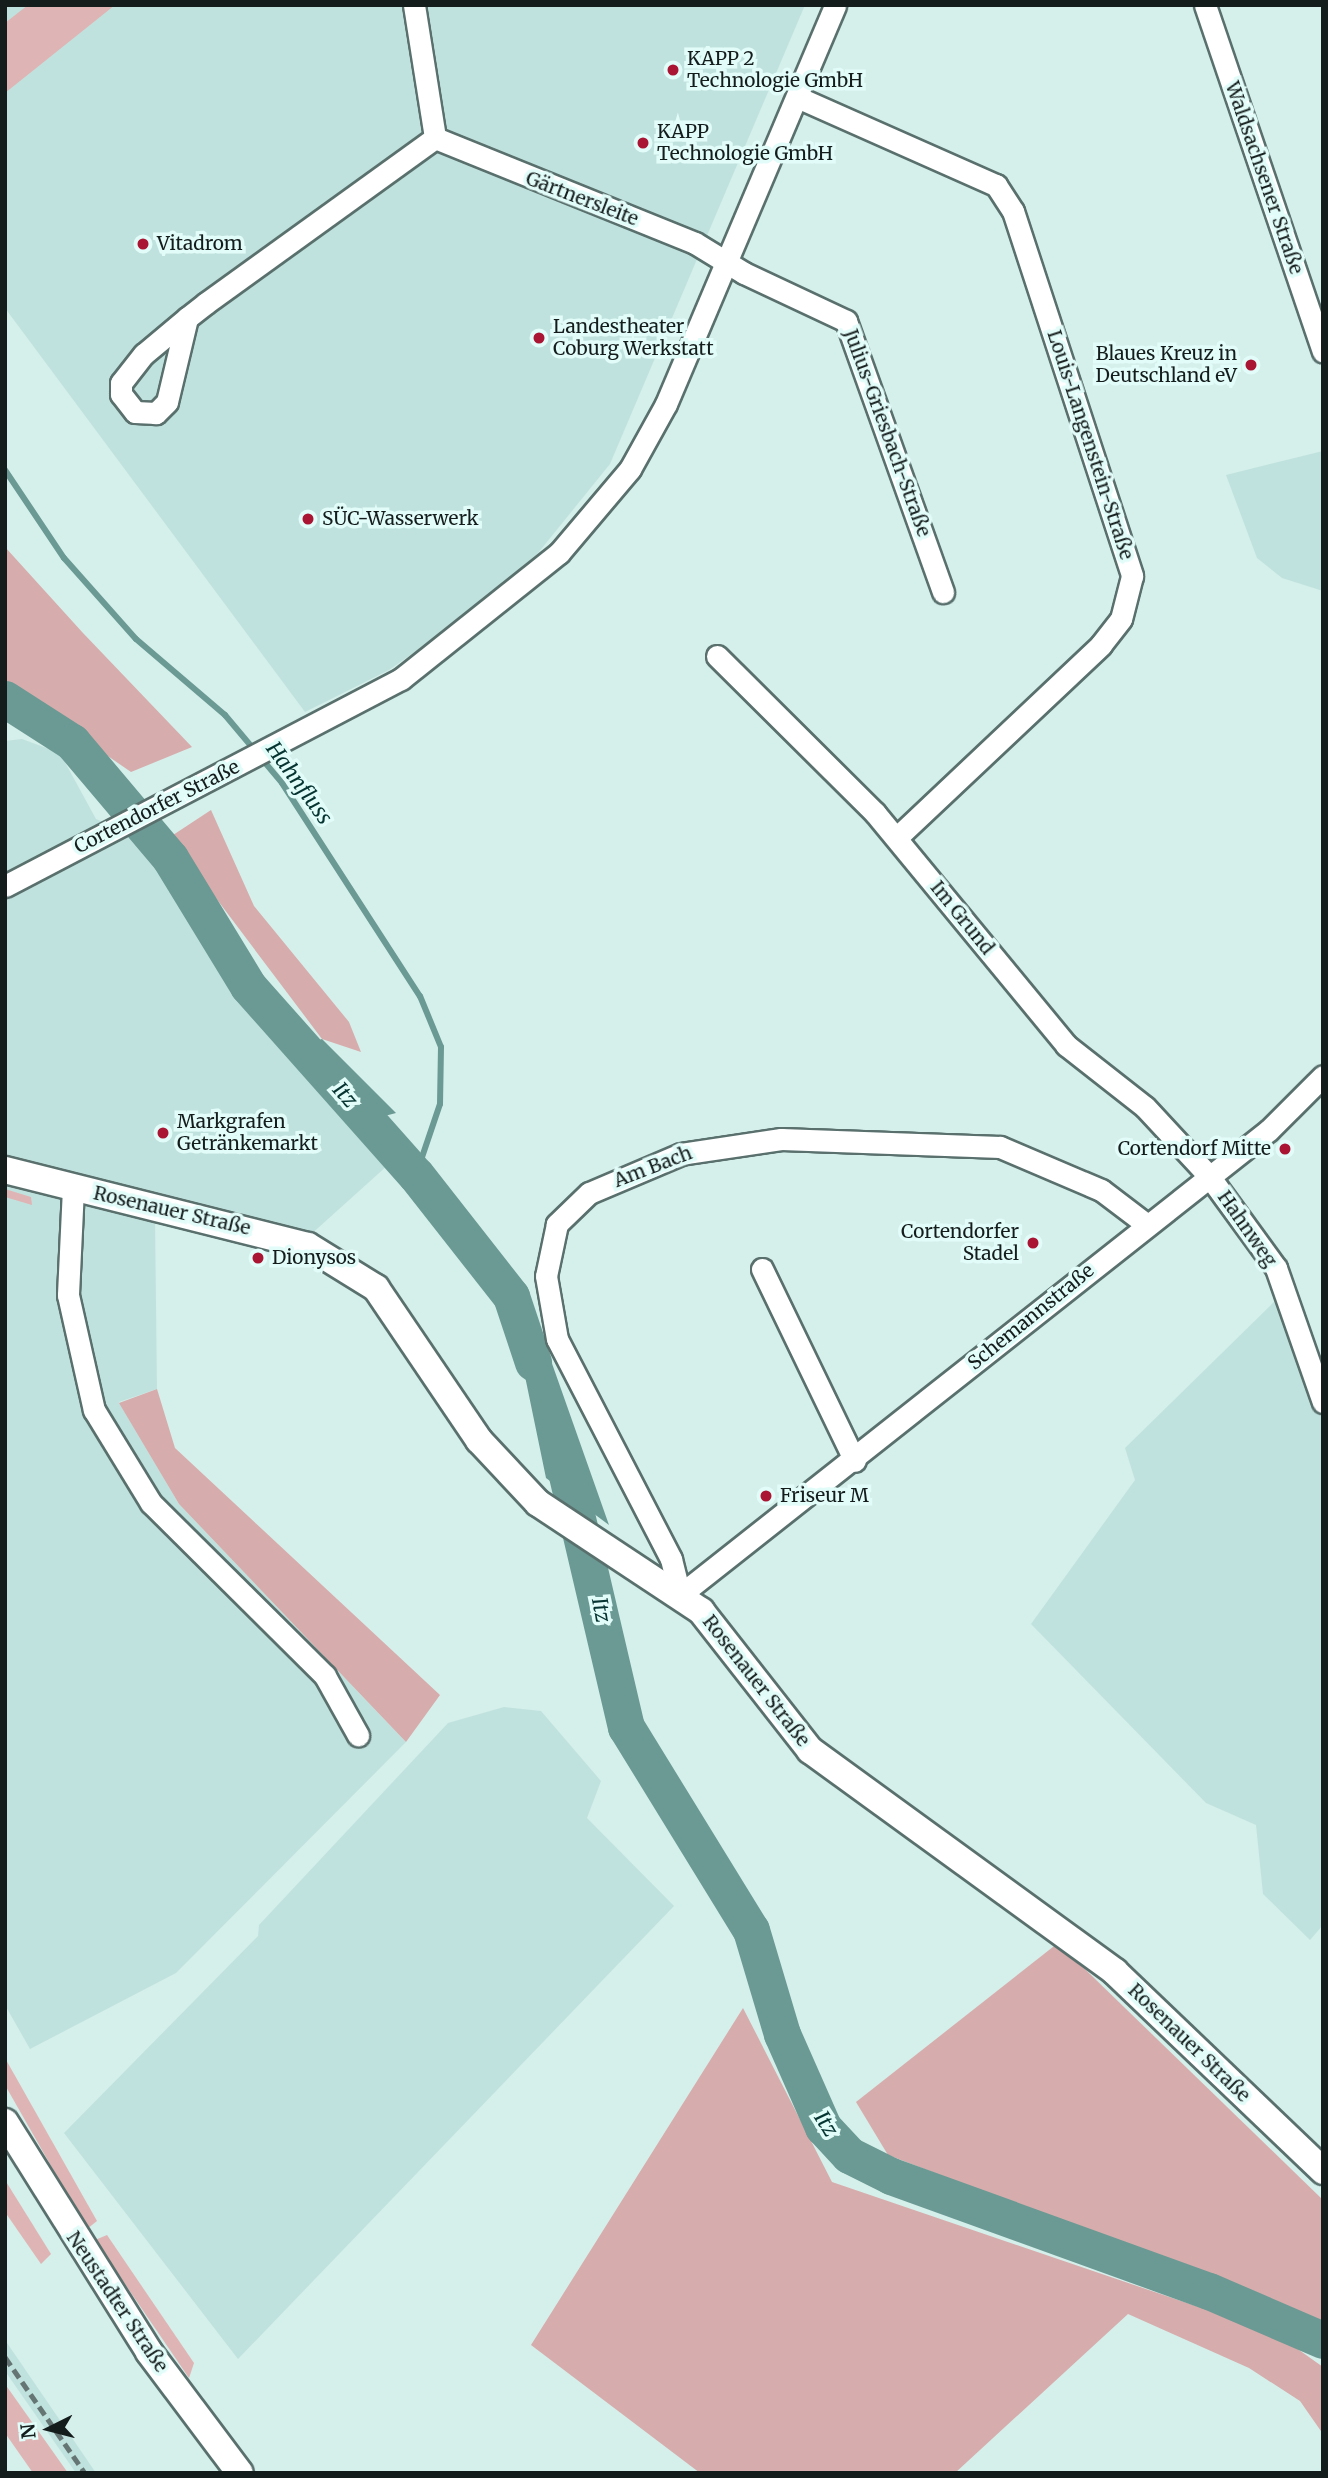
<!DOCTYPE html>
<html>
<head>
<meta charset="utf-8">
<style>
  body { margin:0 }
  #map { position:relative; width:1328px; height:2478px; overflow:hidden; background:#d5efeb; font-family:Merriweather,serif }
  div>[style] { position:absolute }
  .built>* { inset:0; background:#c0e2de }
  .green>* { inset:0; background:#dfb4b4 }
  .forest>* { inset:0; background:#d7acac }
  .water>* { inset:0; background:#6b9a94 }
  .stream>* { height:6px; margin:-3px; padding:0 3px; transform-origin:3px; border-radius:3px; background:#6b9a94 }
  .river>* { height:37px; margin:-18.5px; padding:0 18.5px; transform-origin:18.5px; border-radius:18.5px; background:#6b9a94 }
  .roads { filter:drop-shadow(2px 0 #59706d) drop-shadow(-2px 0 #59706d) drop-shadow(0 2px #59706d) drop-shadow(0 -2px #59706d) }
  .minor>* { height:21px; margin:-10.5px; padding:0 10.5px; transform-origin:10.5px; border-radius:10.5px; background:#fff }
  .tertiary>* { height:26px; margin:-13px; padding:0 13px; transform-origin:13px; border-radius:13px; background:#fff }
  .rail>* { height:5px; margin-top:-2.5px; transform-origin:0; background:repeating-linear-gradient(90deg,#657573 0 10px,transparent 0 15px) }
  .dots>* { width:19px; height:19px; translate:-50% -50%; box-sizing:border-box; border:4px solid #e2fcf9; border-radius:50% }
  span { translate:-50% -50%; white-space:nowrap; text-align:center; line-height:1.15; -webkit-text-stroke:7px #e2fcf9; paint-order:stroke }
  .poi-label { font-size:19px; color:#141d1c }
  .left { translate:0 -50%; text-align:left }
  .right { translate:-100% -50%; text-align:right }
  .street-label { font-size:19px; color:#141d1c }
  .water-label { font-size:21px; color:#053431; font-style:italic }
  .frame { position:absolute; inset:0; border:7px solid #141d1c; pointer-events:none }
  .north { position:absolute; left:14px; top:2394px; width:70px; height:70px; -webkit-text-stroke:5px #e2fcf9; paint-order:stroke; rotate:264deg; font-size:19px; font-weight:700; line-height:28px; text-align:center; color:#141d1c }
  .north::after { content:''; display:block; margin:auto; width:24px; height:32px; background:#141d1c; clip-path:polygon(50% 0,100% 100%,50% 72%,0 100%) }
</style>
</head>
<body>
<div id="map">
  <div class="built">
    <div style="clip-path:polygon(5px 5px,805px 5px,610px 464px,538px 553px,469px 614px,389px 670px,305px 712px,5px 308px)"></div>
    <div style="clip-path:polygon(1323px 451px,1323px 591px,1282px 578px,1257px 558px,1226px 475px)"></div>
    <div style="clip-path:polygon(22px 739px,60px 753px,96px 819px,154px 843px,398px 1156px,308px 1237px,148px 1191px,155px 1219px,157px 1389px,119px 1402px,179px 1504px,406px 1742px,176px 1973px,30px 2049px,5px 2005px,5px 741px)"></div>
    <div style="clip-path:polygon(1277px 1299px,1323px 1382px,1323px 1925px,1310px 1940px,1263px 1894px,1256px 1825px,1206px 1803px,1031px 1624px,1135px 1480px,1125px 1448px)"></div>
    <div style="clip-path:polygon(504px 1707px,541px 1711px,601px 1781px,587px 1818px,674px 1906px,238px 2359px,64px 2133px,258px 1936px,259px 1925px,448px 1723px)"></div>
    <div style="clip-path:polygon(5px 2340px,96px 2473px,76px 2473px,5px 2371px)"></div>
  </div>
  <div class="green">
    <div style="clip-path:polygon(28px 5px,115px 5px,5px 93px,5px 23px)"></div>
    <div style="clip-path:polygon(5px 1189px,31px 1197px,32px 1205px,5px 1197px)"></div>
    <div style="clip-path:polygon(5px 2058px,97px 2221px,87px 2229px,5px 2085px)"></div>
    <div style="clip-path:polygon(5px 2180px,51px 2254px,41px 2264px,5px 2212px)"></div>
    <div style="clip-path:polygon(107px 2235px,194px 2363px,189px 2378px,95px 2240px)"></div>
    <div style="clip-path:polygon(5px 2384px,68px 2473px,33px 2473px,5px 2433px)"></div>
  </div>
  <div class="forest">
    <div style="clip-path:polygon(5px 547px,83px 633px,192px 747px,131px 772px,5px 685px)"></div>
    <div style="clip-path:polygon(211px 810px,254px 906px,349px 1022px,361px 1052px,322px 1039px,170px 837px)"></div>
    <div style="clip-path:polygon(157px 1389px,175px 1448px,440px 1695px,406px 1742px,179px 1504px,119px 1403px)"></div>
    <div style="clip-path:polygon(1058px 1943px,1323px 2200px,1323px 2322px,888px 2155px,856px 2102px)"></div>
    <div style="clip-path:polygon(743px 2008px,832px 2182px,1275px 2333px,1323px 2367px,1323px 2434px,1300px 2401px,1249px 2368px,1128px 2314px,955px 2473px,700px 2473px,531px 2345px)"></div>
  </div>
  <div class="water">
    <div style="clip-path:polygon(322px 1039px,396px 1113px,362px 1122px,291px 1050px)"></div>
    <div style="clip-path:polygon(505px 1311px,537px 1321px,609px 1525px,546px 1478px,514px 1323px)"></div>
  </div>
  <div class="stream">
    <div style="left:5px;top:470px;width:106px;rotate:56.2deg"></div>
    <div style="left:64px;top:558px;width:108px;rotate:48.4deg"></div>
    <div style="left:136px;top:639px;width:117px;rotate:40.5deg"></div>
    <div style="left:225px;top:715px;width:89px;rotate:50deg"></div>
    <div style="left:282px;top:783px;width:254px;rotate:57.1deg"></div>
    <div style="left:420px;top:996px;width:55px;rotate:67.6deg"></div>
    <div style="left:441px;top:1047px;width:57px;rotate:91deg"></div>
    <div style="left:440px;top:1104px;width:75px;rotate:108.7deg"></div>
  </div>
  <div class="river">
    <div style="left:5px;top:699px;width:80px;rotate:32.7deg"></div>
    <div style="left:72px;top:742px;width:152px;rotate:49.8deg"></div>
    <div style="left:170px;top:858px;width:150px;rotate:58.6deg"></div>
    <div style="left:248px;top:986px;width:253px;rotate:48.4deg"></div>
    <div style="left:416px;top:1175px;width:154px;rotate:51.9deg"></div>
    <div style="left:511px;top:1296px;width:70px;rotate:71.6deg"></div>
    <div style="left:561px;top:1450px;width:285px;rotate:76.8deg"></div>
    <div style="left:626px;top:1727px;width:238px;rotate:58.4deg"></div>
    <div style="left:751px;top:1930px;width:109px;rotate:73.4deg"></div>
    <div style="left:782px;top:2034px;width:102px;rotate:66.2deg"></div>
    <div style="left:823px;top:2127px;width:38px;rotate:47deg"></div>
    <div style="left:849px;top:2155px;width:47px;rotate:26.6deg"></div>
    <div style="left:891px;top:2176px;width:338px;rotate:19.9deg"></div>
    <div style="left:1209px;top:2291px;width:124px;rotate:23.3deg"></div>
  </div>
  <div class="roads">
    <div class="minor">
      <div style="left:414px;top:5px;width:135px;rotate:81deg"></div>
      <div style="left:435px;top:138px;width:280px;rotate:22deg"></div>
      <div style="left:695px;top:243px;width:57px;rotate:31.5deg"></div>
      <div style="left:744px;top:273px;width:113px;rotate:25.2deg"></div>
      <div style="left:846px;top:321px;width:288px;rotate:70.3deg"></div>
      <div style="left:1205px;top:5px;width:366px;rotate:71.2deg"></div>
      <div style="left:797px;top:97px;width:218px;rotate:23.9deg"></div>
      <div style="left:996px;top:185px;width:31px;rotate:57deg"></div>
      <div style="left:1013px;top:211px;width:384px;rotate:71.9deg"></div>
      <div style="left:1132px;top:576px;width:44px;rotate:104.3deg"></div>
      <div style="left:1121px;top:619px;width:33px;rotate:128deg"></div>
      <div style="left:1101px;top:645px;width:280px;rotate:136.7deg"></div>
      <div style="left:187px;top:318px;width:86px;rotate:103.4deg"></div>
      <div style="left:167px;top:402px;width:16px;rotate:135deg"></div>
      <div style="left:156px;top:413px;width:21px;rotate:-177deg"></div>
      <div style="left:135px;top:412px;width:23px;rotate:-128deg"></div>
      <div style="left:121px;top:394px;width:11px;rotate:-90deg"></div>
      <div style="left:121px;top:383px;width:37px;rotate:-52deg"></div>
      <div style="left:144px;top:354px;width:56px;rotate:-39.9deg"></div>
      <div style="left:187px;top:318px;width:24px;rotate:-38deg"></div>
      <div style="left:206px;top:303px;width:282px;rotate:-35.8deg"></div>
      <div style="left:717px;top:656px;width:223px;rotate:44.8deg"></div>
      <div style="left:875px;top:813px;width:301px;rotate:50.5deg"></div>
      <div style="left:1066px;top:1045px;width:100px;rotate:38.1deg"></div>
      <div style="left:1145px;top:1107px;width:94px;rotate:47.2deg"></div>
      <div style="left:1209px;top:1176px;width:114px;rotate:53.9deg"></div>
      <div style="left:1276px;top:1268px;width:142px;rotate:70.7deg"></div>
      <div style="left:5px;top:886px;width:447px;rotate:-27.6deg"></div>
      <div style="left:401px;top:679px;width:202px;rotate:-38.6deg"></div>
      <div style="left:559px;top:553px;width:110px;rotate:-49.8deg"></div>
      <div style="left:630px;top:469px;width:74px;rotate:-61deg"></div>
      <div style="left:666px;top:404px;width:433px;rotate:-67deg"></div>
      <div style="left:73px;top:1188px;width:107px;rotate:92.7deg"></div>
      <div style="left:68px;top:1295px;width:118px;rotate:77.3deg"></div>
      <div style="left:94px;top:1410px;width:109px;rotate:58.5deg"></div>
      <div style="left:151px;top:1503px;width:245px;rotate:44.8deg"></div>
      <div style="left:325px;top:1676px;width:68px;rotate:60.8deg"></div>
      <div style="left:1146px;top:1224px;width:56px;rotate:-142.9deg"></div>
      <div style="left:1101px;top:1190px;width:110px;rotate:-156.9deg"></div>
      <div style="left:1000px;top:1147px;width:219px;rotate:-177.9deg"></div>
      <div style="left:781px;top:1139px;width:101px;rotate:171.5deg"></div>
      <div style="left:681px;top:1154px;width:100px;rotate:157deg"></div>
      <div style="left:589px;top:1193px;width:45px;rotate:135.9deg"></div>
      <div style="left:557px;top:1224px;width:53px;rotate:101.9deg"></div>
      <div style="left:546px;top:1276px;width:64px;rotate:80.1deg"></div>
      <div style="left:557px;top:1339px;width:248px;rotate:62.6deg"></div>
      <div style="left:671px;top:1559px;width:37px;rotate:76deg"></div>
      <div style="left:680px;top:1595px;width:750px;rotate:-38.29deg"></div>
      <div style="left:1269px;top:1130px;width:76px;rotate:-45deg"></div>
      <div style="left:762px;top:1269px;width:213px;rotate:64.2deg"></div>
    </div>
    <div class="tertiary">
      <div style="left:5px;top:1170px;width:312px;rotate:14.1deg"></div>
      <div style="left:308px;top:1246px;width:80px;rotate:31.7deg"></div>
      <div style="left:376px;top:1288px;width:184px;rotate:55.9deg"></div>
      <div style="left:479px;top:1440px;width:86px;rotate:46.9deg"></div>
      <div style="left:538px;top:1503px;width:196px;rotate:33.5deg"></div>
      <div style="left:701px;top:1611px;width:177px;rotate:51.9deg"></div>
      <div style="left:810px;top:1750px;width:377px;rotate:36deg"></div>
      <div style="left:1115px;top:1972px;width:288px;rotate:43.7deg"></div>
      <div style="left:5px;top:2122px;width:271px;rotate:57.9deg"></div>
      <div style="left:149px;top:2352px;width:151px;rotate:53.1deg"></div>
    </div>
  </div>
  <div class="rail">
    <div style="left:5px;top:2357px;width:141px;rotate:55.4deg"></div>
  </div>
  <div class="dots">
    <div style="left:673px;top:70px;background:#ab1534"></div>
    <div style="left:643px;top:143px;background:#ab1534"></div>
    <div style="left:143px;top:244px;background:#ab1534"></div>
    <div style="left:539px;top:338px;background:#ab1534"></div>
    <div style="left:1251px;top:365px;background:#ab1534"></div>
    <div style="left:308px;top:519px;background:#ab1534"></div>
    <div style="left:163px;top:1133px;background:#ab1534"></div>
    <div style="left:1285px;top:1149px;background:#ab1534"></div>
    <div style="left:1033px;top:1243px;background:#ab1534"></div>
    <div style="left:258px;top:1258px;background:#ab1534"></div>
    <div style="left:766px;top:1496px;background:#ab1534"></div>
  </div>
  <div class="poi-label">
    <span class="left" style="left:687px;top:70px">KAPP 2<br>Technologie GmbH</span>
    <span class="left" style="left:657px;top:143px">KAPP<br>Technologie GmbH</span>
    <span class="left" style="left:157px;top:244px">Vitadrom</span>
    <span class="left" style="left:553px;top:338px">Landestheater<br>Coburg Werkstatt</span>
    <span class="right" style="left:1237px;top:365px">Blaues Kreuz in<br>Deutschland eV</span>
    <span class="left" style="left:322px;top:519px">SÜC-Wasserwerk</span>
    <span class="left" style="left:177px;top:1133px">Markgrafen<br>Getränkemarkt</span>
    <span class="right" style="left:1271px;top:1149px">Cortendorf Mitte</span>
    <span class="right" style="left:1019px;top:1243px">Cortendorfer<br>Stadel</span>
    <span class="left" style="left:272px;top:1258px">Dionysos</span>
    <span class="left" style="left:780px;top:1496px">Friseur M</span>
  </div>
  <div class="street-label">
    <span style="left:1264px;top:178px;rotate:71deg">Waldsachsener Straße</span>
    <span style="left:582px;top:199px;rotate:21deg">Gärtnersleite</span>
    <span style="left:887px;top:433px;rotate:70deg">Julius-Griesbach-Straße</span>
    <span style="left:1090px;top:445px;rotate:72deg">Louis-Langenstein-Straße</span>
    <span style="left:157px;top:807px;rotate:-27deg">Cortendorfer Straße</span>
    <span style="left:962px;top:918px;rotate:51deg">Im Grund</span>
    <span style="left:653px;top:1167px;rotate:-21deg">Am Bach</span>
    <span style="left:172px;top:1211px;rotate:13deg">Rosenauer Straße</span>
    <span style="left:1247px;top:1229px;rotate:55deg">Hahnweg</span>
    <span style="left:1031px;top:1317px;rotate:-39deg">Schemannstraße</span>
    <span style="left:756px;top:1681px;rotate:52deg">Rosenauer Straße</span>
    <span style="left:1189px;top:2043px;rotate:44deg">Rosenauer Straße</span>
    <span style="left:117px;top:2302px;rotate:56deg">Neustadter Straße</span>
  </div>
  <div class="water-label">
    <span style="left:299px;top:783px;rotate:54deg">Hahnfluss</span>
    <span style="left:345px;top:1095px;rotate:48deg">Itz</span>
    <span style="left:601px;top:1610px;rotate:78deg">Itz</span>
    <span style="left:826px;top:2124px;rotate:57deg">Itz</span>
  </div>
  <div class="frame"></div>
  <div class="north">N</div>
</div>
</body>
</html>
